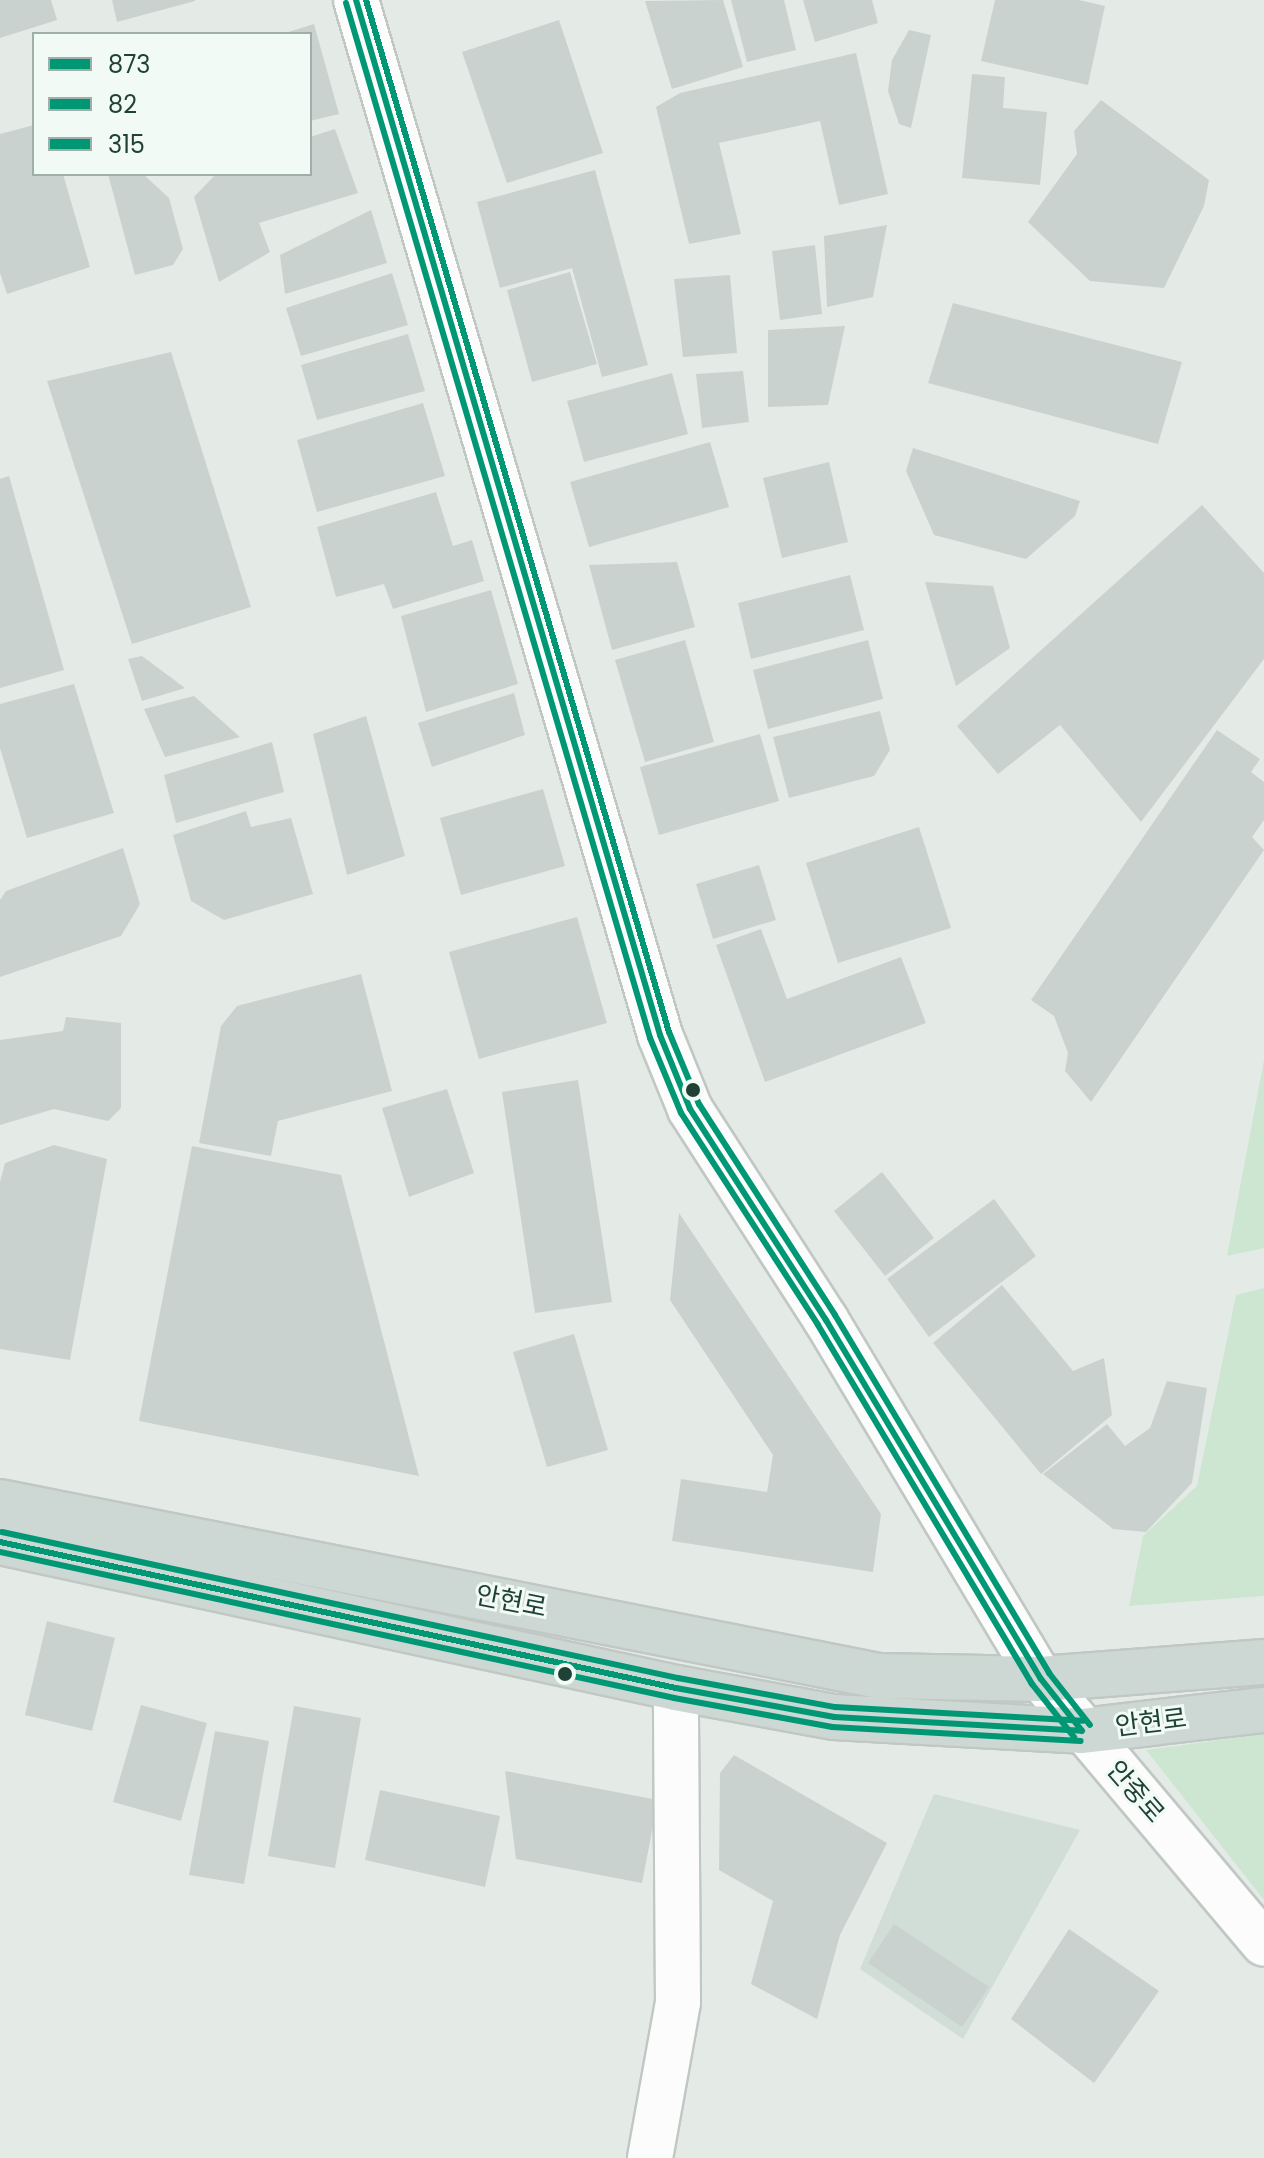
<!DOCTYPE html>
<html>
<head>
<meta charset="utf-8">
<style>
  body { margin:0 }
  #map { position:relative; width:1264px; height:2158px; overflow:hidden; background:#e4ebe7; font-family:Poppins,"Noto Sans KR",sans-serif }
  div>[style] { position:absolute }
  .built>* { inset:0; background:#d1ddd7 }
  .green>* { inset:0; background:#cce6d2 }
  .building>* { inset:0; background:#cad2cf }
  .roads { filter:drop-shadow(2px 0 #c1c8c4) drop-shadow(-2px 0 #c1c8c4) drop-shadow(0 2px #c1c8c4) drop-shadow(0 -2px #c1c8c4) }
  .minor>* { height:44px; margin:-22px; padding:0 22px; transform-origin:22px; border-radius:22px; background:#fbfcfb }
  .major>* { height:44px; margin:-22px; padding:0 22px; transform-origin:22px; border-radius:22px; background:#cdd7d3 }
  .bus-1>* { height:6px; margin:-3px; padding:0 3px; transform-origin:3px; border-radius:3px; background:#009775 }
  .bus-2>* { height:6px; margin:-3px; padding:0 3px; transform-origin:3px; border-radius:3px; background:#009775 }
  .bus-3>* { height:6px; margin:-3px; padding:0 3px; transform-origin:3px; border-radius:3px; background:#009775 }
  .dots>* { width:22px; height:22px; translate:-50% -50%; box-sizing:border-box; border:4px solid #f2faf6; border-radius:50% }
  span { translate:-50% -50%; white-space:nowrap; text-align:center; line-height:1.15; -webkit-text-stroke:6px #f2faf6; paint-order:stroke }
  .street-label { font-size:26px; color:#1f4136 }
  .legend { position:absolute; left:32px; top:32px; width:280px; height:144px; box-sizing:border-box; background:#f2faf6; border:2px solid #9eb0a9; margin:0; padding:10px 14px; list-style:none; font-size:24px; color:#1f4136 }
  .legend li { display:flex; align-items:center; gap:16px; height:40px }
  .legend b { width:40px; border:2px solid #9eb0a9 }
</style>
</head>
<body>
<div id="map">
  <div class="built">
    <div style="clip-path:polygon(934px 1794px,1080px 1830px,963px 2039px,860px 1969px)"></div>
  </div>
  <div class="green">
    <div style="clip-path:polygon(1264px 1060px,1264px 1248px,1227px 1256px)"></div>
    <div style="clip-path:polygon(1264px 1288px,1264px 1596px,1129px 1606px,1143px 1536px,1197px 1486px,1236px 1295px)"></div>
    <div style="clip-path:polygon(1264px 1734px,1264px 1900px,1146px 1750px)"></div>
  </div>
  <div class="building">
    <div style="clip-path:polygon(0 0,51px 0,57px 20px,0 38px)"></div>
    <div style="clip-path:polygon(112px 0,195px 0,195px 1px,117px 22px)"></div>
    <div style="clip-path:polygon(723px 0,743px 67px,672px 89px,645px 1px)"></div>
    <div style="clip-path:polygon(731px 0,784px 0,796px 50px,747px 62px)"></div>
    <div style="clip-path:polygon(803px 0,872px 0,878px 23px,815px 42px)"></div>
    <div style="clip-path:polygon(995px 0,1079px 0,1105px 6px,1088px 85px,981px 61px)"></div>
    <div style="clip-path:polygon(559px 20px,603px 153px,507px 183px,462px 52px)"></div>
    <div style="clip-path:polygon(314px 24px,339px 114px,310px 121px,310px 34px,285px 33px)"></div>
    <div style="clip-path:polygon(909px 30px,931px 35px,911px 128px,899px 124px,888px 91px,892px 60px)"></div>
    <div style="clip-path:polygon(856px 53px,888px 194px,839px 205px,820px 121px,719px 143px,741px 234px,689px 244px,656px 107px,680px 93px)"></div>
    <div style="clip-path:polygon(972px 74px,1005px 77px,1003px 108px,1047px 112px,1040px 185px,962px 178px)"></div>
    <div style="clip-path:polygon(1101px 100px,1209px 180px,1204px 206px,1164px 288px,1090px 281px,1028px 222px,1077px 154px,1074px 131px)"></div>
    <div style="clip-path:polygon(34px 125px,34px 174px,63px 174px,90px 267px,7px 294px,0 273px,0 134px)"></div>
    <div style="clip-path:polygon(335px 129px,358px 193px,259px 223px,270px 252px,219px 282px,194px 197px,216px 174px,310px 174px,310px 137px)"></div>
    <div style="clip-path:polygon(595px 170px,648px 365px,602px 377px,572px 268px,500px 288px,477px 202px)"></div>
    <div style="clip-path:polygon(108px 174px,143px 174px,169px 198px,183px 249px,173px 265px,135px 275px)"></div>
    <div style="clip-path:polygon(371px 210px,387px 263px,285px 294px,280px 255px)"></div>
    <div style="clip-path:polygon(887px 225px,873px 297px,827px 307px,824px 236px)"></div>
    <div style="clip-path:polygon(815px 245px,822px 314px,780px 320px,772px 251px)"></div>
    <div style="clip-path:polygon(570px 272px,597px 364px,532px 382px,507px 290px)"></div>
    <div style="clip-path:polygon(392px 273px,408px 325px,301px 356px,286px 308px)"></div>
    <div style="clip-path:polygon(730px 275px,737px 353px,683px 357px,674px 279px)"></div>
    <div style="clip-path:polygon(953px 303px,1182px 362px,1158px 444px,928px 383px)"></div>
    <div style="clip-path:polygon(845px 326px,828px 405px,768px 407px,768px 330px)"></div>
    <div style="clip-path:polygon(408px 334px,425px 391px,317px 420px,301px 365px)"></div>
    <div style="clip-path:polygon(171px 352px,251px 607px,132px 644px,47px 381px)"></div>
    <div style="clip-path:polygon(743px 371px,749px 422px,702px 428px,696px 374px)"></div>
    <div style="clip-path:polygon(672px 373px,688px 434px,584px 462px,567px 401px)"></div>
    <div style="clip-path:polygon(423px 403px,445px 476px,317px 512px,297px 440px)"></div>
    <div style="clip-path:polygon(710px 442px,729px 507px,589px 547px,570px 482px)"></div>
    <div style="clip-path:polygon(913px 448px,1080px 501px,1075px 516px,1026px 559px,934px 535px,906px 471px)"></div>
    <div style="clip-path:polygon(829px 462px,848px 542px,782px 558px,763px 478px)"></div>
    <div style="clip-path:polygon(9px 476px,64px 670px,0 688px,0 479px)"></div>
    <div style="clip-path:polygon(436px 492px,453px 546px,472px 540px,484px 581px,393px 609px,384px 584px,336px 597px,317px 527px)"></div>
    <div style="clip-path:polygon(1202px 505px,1264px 573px,1264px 659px,1141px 822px,1060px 725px,998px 774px,957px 726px)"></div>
    <div style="clip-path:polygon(677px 562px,695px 627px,612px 650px,589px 565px)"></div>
    <div style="clip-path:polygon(850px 575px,864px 630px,751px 659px,738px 603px)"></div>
    <div style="clip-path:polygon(925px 582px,993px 586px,1010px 648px,956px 686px)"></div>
    <div style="clip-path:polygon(491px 590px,518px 684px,426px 712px,401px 616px)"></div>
    <div style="clip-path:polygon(685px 640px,714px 742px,645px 762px,615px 660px)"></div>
    <div style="clip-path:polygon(868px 640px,883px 699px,768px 729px,753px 670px)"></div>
    <div style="clip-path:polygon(142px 656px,185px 688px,142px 701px,128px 659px)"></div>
    <div style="clip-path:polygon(74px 684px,114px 813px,27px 838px,0 748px,0 704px)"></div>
    <div style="clip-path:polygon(514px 693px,525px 735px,432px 767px,418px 723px)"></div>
    <div style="clip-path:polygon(194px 696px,240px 737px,165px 757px,144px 709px)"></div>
    <div style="clip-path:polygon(880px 711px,890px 750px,874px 776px,789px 798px,773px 737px)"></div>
    <div style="clip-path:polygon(366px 716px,405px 856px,347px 875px,313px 734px)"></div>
    <div style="clip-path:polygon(1217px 730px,1260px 759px,1251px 772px,1264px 782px,1264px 820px,1252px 837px,1264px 850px,1091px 1102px,1065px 1071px,1068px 1053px,1054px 1016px,1031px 1000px)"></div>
    <div style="clip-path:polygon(760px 734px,779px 801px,659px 835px,640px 767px)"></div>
    <div style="clip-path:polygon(272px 742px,284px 792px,176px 823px,164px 775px)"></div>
    <div style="clip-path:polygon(543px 789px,565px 866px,461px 895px,440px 818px)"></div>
    <div style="clip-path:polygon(246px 811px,251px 827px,291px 818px,313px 894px,224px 920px,191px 901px,173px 835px)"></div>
    <div style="clip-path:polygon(919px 827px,951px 928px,838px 963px,806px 863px)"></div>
    <div style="clip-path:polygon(123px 848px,140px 904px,121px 936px,0 977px,0 900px,6px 891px)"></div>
    <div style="clip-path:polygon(759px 865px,776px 920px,713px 939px,696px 884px)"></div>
    <div style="clip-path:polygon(577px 917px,607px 1023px,479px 1059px,449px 952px)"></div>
    <div style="clip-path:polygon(761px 929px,787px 999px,901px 957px,926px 1023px,765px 1082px,716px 945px)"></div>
    <div style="clip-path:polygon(361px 974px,392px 1091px,278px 1121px,271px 1156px,199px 1143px,221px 1026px,237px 1006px)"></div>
    <div style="clip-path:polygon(66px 1017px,121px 1023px,121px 1108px,108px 1121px,54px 1109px,0 1125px,0 1040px,63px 1031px)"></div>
    <div style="clip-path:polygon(578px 1080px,612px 1302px,535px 1313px,502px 1092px)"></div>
    <div style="clip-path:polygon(447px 1089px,474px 1173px,409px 1197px,382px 1108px)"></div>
    <div style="clip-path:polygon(54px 1145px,107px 1159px,70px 1360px,0 1349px,0 1182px,5px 1163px)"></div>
    <div style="clip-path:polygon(192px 1146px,341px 1175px,419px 1476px,139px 1421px)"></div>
    <div style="clip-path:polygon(882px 1172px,934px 1238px,885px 1276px,834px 1211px)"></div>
    <div style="clip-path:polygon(994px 1199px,1036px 1256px,929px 1337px,887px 1279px)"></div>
    <div style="clip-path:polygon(679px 1213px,881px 1514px,873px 1572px,672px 1541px,681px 1479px,767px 1492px,773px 1455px,670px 1300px)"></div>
    <div style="clip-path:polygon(1002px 1285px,1073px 1371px,1104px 1358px,1112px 1415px,1041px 1474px,933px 1343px)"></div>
    <div style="clip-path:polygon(574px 1334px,608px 1450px,547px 1467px,513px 1352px)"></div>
    <div style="clip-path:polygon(1167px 1381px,1207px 1388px,1192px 1483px,1146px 1532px,1113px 1529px,1043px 1474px,1107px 1424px,1125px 1446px,1150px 1428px)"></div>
    <div style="clip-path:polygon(47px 1621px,115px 1638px,92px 1731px,25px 1715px)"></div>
    <div style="clip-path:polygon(141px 1705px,207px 1723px,181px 1821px,113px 1802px)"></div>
    <div style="clip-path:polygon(294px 1706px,361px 1718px,335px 1868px,268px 1856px)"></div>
    <div style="clip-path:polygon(215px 1731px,269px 1741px,244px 1884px,189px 1875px)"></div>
    <div style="clip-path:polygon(734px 1755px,887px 1843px,840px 1935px,817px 2019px,751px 1984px,773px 1901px,719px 1870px,720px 1773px)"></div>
    <div style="clip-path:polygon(505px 1771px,658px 1800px,642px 1883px,516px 1859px)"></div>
    <div style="clip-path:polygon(380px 1790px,500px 1816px,485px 1887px,365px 1860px)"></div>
    <div style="clip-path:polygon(894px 1924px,989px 1987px,962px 2027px,868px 1963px)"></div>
    <div style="clip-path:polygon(1069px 1929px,1159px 1991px,1094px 2083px,1011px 2019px)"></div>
  </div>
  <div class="roads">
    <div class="minor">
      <div style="left:356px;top:0;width:1079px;rotate:73.63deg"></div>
      <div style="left:660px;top:1035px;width:80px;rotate:67.9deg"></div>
      <div style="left:690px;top:1109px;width:251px;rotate:57.2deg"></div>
      <div style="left:826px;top:1320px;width:418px;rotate:59.1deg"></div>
      <div style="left:1041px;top:1679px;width:346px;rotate:49.9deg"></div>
      <div style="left:650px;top:2158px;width:158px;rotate:-79.8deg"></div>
      <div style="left:678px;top:2002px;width:314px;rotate:-90.4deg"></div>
    </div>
    <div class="major">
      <div style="left:0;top:1502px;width:896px;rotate:11.2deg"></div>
      <div style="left:879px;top:1676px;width:162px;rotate:1.1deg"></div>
      <div style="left:1041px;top:1679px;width:224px;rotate:-4.4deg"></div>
      <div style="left:0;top:1542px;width:692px;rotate:12.19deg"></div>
      <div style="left:676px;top:1688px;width:161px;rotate:10.4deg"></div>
      <div style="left:834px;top:1717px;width:248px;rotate:3.2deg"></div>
      <div style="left:1082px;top:1731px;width:183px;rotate:-6.6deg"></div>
    </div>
  </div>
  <div class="bus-1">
    <div style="left:356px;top:0;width:1079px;rotate:73.63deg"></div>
    <div style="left:660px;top:1035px;width:80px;rotate:67.9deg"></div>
    <div style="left:690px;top:1109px;width:251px;rotate:57.2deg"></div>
    <div style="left:826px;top:1320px;width:418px;rotate:59.1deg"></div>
    <div style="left:1041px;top:1679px;width:66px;rotate:51.7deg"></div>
    <div style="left:0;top:1542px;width:692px;rotate:12.19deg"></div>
    <div style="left:676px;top:1688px;width:161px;rotate:10.4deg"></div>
    <div style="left:834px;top:1717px;width:248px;rotate:3.2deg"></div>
  </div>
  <div class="bus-2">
    <div style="left:346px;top:3px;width:1079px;rotate:73.63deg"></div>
    <div style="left:650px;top:1038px;width:81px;rotate:67.5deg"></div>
    <div style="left:681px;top:1113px;width:252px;rotate:57.1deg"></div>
    <div style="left:818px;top:1325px;width:418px;rotate:59.2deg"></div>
    <div style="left:1032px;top:1684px;width:68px;rotate:51.6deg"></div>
    <div style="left:0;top:1552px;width:690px;rotate:12.22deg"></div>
    <div style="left:674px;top:1698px;width:161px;rotate:10.4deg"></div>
    <div style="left:832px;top:1727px;width:249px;rotate:3.2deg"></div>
  </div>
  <div class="bus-3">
    <div style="left:366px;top:0;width:1076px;rotate:73.64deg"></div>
    <div style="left:669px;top:1032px;width:78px;rotate:67.4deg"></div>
    <div style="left:699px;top:1104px;width:251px;rotate:57.2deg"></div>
    <div style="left:835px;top:1315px;width:417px;rotate:59.1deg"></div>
    <div style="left:1049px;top:1673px;width:66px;rotate:51.7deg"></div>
    <div style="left:2px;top:1532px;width:692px;rotate:12.19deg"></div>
    <div style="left:678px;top:1678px;width:160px;rotate:10.5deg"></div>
    <div style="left:835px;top:1707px;width:248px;rotate:3.2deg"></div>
  </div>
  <div class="dots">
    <div style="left:693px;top:1090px;background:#1f4136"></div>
    <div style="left:565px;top:1674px;background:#1f4136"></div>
  </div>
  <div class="street-label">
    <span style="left:511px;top:1602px;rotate:11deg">안현로</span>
    <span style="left:1151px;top:1723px;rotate:-7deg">안현로</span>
    <span style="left:1135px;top:1792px;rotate:49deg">안중로</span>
  </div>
  <ul class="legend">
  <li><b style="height:10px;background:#009775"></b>873</li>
  <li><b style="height:10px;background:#009775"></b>82</li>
  <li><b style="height:10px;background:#009775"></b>315</li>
  </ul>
</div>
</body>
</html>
